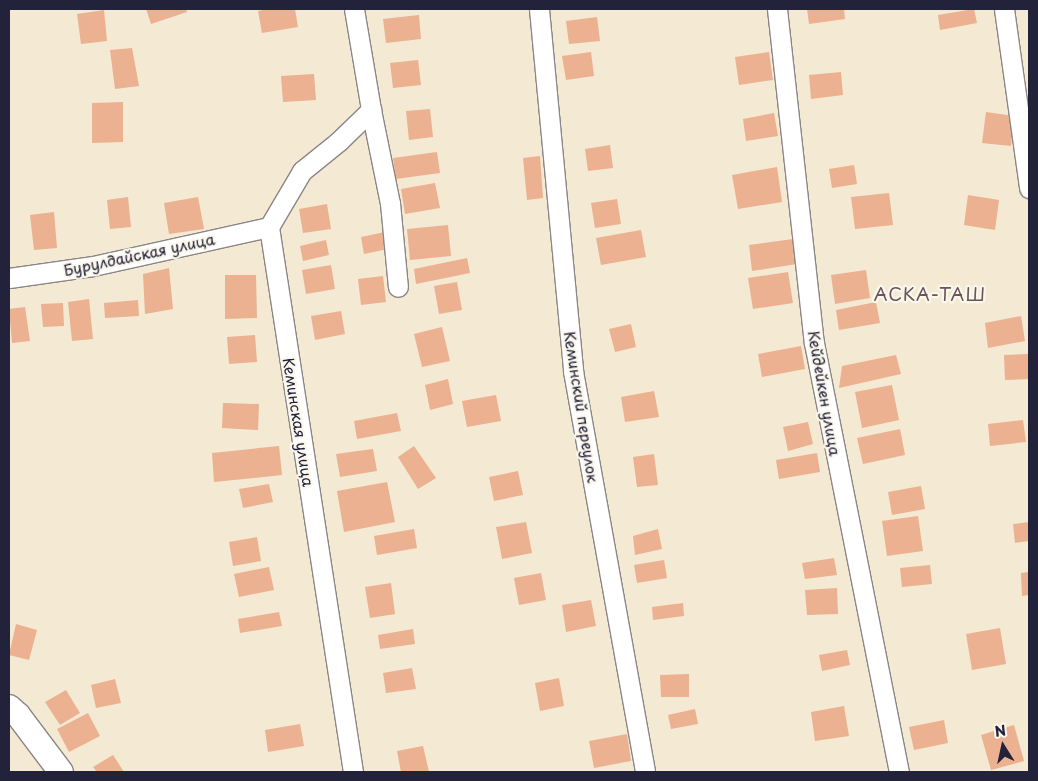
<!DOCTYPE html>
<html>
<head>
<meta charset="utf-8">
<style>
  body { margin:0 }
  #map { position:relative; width:1038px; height:781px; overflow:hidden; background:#f4e9d2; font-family:"Playpen Sans",sans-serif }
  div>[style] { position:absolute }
  .building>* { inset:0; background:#ebb191 }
  .roads { filter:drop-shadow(1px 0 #8b8686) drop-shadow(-1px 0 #8b8686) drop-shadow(0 1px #8b8686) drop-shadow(0 -1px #8b8686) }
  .minor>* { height:19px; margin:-9.5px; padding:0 9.5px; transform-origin:9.5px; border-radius:9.5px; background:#fff }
  .tertiary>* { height:24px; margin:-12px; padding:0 12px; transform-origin:12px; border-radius:12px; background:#fff }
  span { translate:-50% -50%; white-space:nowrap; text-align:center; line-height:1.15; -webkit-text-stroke:4.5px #fbf7ec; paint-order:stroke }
  .street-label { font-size:15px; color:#22223b }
  .quarter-label { font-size:18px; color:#685459; letter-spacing:1px }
  .frame { position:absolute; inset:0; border:10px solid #22223b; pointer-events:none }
  .north { position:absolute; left:978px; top:721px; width:50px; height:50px; -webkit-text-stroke:4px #fbf7ec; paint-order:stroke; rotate:350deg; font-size:14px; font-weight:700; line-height:20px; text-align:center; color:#22223b }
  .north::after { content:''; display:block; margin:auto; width:18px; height:22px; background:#22223b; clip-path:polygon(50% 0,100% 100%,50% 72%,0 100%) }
</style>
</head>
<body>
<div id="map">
  <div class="building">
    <div style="clip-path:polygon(146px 9px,186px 9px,187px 12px,151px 24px)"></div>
    <div style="clip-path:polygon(269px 9px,295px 9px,298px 27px,262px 33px,258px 11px)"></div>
    <div style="clip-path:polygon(807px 9px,844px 9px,845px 19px,809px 24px)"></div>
    <div style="clip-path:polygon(974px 9px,977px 23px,940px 30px,938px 15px)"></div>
    <div style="clip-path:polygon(104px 10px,107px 41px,81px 44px,77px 14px)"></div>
    <div style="clip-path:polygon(419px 15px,421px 39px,386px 43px,383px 19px)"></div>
    <div style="clip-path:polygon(597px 17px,600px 41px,569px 44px,566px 21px)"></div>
    <div style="clip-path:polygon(132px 48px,139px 86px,115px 89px,110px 50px)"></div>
    <div style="clip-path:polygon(591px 52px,594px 76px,566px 80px,562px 56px)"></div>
    <div style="clip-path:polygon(769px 52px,773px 80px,739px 85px,735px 57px)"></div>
    <div style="clip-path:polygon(418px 60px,421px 85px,393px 88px,390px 63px)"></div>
    <div style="clip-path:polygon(841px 72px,843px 95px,811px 99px,809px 75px)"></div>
    <div style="clip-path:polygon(314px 74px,316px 100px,283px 102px,281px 76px)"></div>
    <div style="clip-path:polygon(123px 102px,123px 142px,92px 143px,92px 103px)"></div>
    <div style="clip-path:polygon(430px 109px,433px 137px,409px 140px,406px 111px)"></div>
    <div style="clip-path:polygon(986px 112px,1014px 116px,1011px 146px,982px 143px)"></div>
    <div style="clip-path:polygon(774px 113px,778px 136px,746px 141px,743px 119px)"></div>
    <div style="clip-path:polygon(610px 145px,613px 168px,588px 171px,585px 149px)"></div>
    <div style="clip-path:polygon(437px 152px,440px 173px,396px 179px,393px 158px)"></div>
    <div style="clip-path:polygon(540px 156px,543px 198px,527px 200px,523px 158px)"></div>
    <div style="clip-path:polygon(854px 165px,857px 184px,832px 188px,829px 169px)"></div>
    <div style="clip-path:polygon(777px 167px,782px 202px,738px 209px,732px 175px)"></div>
    <div style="clip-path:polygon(435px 183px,440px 208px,405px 214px,401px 189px)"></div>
    <div style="clip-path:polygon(889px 193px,893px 225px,855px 229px,851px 197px)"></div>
    <div style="clip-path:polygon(968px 195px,999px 200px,995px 230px,964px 225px)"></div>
    <div style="clip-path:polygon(128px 197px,131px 227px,110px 229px,107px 200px)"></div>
    <div style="clip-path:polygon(198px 197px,204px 229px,169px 234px,164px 203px)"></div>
    <div style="clip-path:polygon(617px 199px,621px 224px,595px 228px,591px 203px)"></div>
    <div style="clip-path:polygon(327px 204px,331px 229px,303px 233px,299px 209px)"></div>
    <div style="clip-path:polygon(54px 212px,57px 248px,34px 250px,30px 215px)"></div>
    <div style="clip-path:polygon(448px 225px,451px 256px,410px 260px,407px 229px)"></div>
    <div style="clip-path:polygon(641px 230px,646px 257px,601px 265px,596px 238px)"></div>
    <div style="clip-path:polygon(390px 231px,393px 248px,364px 254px,361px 237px)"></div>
    <div style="clip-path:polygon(793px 239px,797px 264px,752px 271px,749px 245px)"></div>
    <div style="clip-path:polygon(326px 240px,329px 255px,303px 261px,300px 246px)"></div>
    <div style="clip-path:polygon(467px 258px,470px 273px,416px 284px,414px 269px)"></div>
    <div style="clip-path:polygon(331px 265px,335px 289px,306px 294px,302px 270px)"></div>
    <div style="clip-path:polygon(169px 268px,173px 309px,145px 314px,143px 274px)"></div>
    <div style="clip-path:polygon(866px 270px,870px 298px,835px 304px,831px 275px)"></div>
    <div style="clip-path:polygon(788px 272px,793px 303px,753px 309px,748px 278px)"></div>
    <div style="clip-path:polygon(225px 275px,256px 275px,257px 318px,225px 319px)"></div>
    <div style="clip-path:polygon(383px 276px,386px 302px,361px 305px,358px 279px)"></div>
    <div style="clip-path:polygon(457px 282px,462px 310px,439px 314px,434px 286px)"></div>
    <div style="clip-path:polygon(89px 299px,93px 339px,72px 341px,68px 302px)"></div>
    <div style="clip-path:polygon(138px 300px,139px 316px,105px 318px,104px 303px)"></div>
    <div style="clip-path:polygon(876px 302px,880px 323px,839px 330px,836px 310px)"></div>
    <div style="clip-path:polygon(63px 303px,64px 326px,43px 327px,41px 304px)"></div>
    <div style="clip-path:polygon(25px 307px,30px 341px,12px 343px,9px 309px)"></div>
    <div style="clip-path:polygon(341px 311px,345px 334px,315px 340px,311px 316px)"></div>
    <div style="clip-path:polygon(1021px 316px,1025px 341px,988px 348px,985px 323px)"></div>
    <div style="clip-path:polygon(631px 324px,636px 347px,615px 352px,609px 329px)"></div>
    <div style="clip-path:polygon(442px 327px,450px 361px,422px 367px,414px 334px)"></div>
    <div style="clip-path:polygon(255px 335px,257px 362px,229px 364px,227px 337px)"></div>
    <div style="clip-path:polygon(801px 346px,805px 369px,762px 377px,758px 354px)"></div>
    <div style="clip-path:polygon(1029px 354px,1029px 379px,1005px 380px,1004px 355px)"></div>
    <div style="clip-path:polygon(896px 355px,901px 374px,839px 388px,842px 366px)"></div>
    <div style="clip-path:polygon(448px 379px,453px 404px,430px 410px,425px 385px)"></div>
    <div style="clip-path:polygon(892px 385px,899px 420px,862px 428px,855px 392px)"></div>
    <div style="clip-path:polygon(654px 391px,659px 417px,625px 422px,621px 397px)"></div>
    <div style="clip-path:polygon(496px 395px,501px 421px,467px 427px,462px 401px)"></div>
    <div style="clip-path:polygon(223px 403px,259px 404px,258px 430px,222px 428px)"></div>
    <div style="clip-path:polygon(397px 413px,401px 431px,357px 439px,354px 421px)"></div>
    <div style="clip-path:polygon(1023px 420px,1026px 442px,990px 446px,988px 424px)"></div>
    <div style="clip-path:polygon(808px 422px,813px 444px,788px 451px,783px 427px)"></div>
    <div style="clip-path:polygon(900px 429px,905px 455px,863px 464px,857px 438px)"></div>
    <div style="clip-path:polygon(279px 446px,282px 475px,214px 482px,212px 453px)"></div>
    <div style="clip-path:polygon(414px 446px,436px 478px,418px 489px,398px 457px)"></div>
    <div style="clip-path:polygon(373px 449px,377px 471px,340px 477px,336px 454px)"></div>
    <div style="clip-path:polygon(817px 453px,820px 472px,779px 479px,776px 460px)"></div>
    <div style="clip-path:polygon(654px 454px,658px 485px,637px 487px,633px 457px)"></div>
    <div style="clip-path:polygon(518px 471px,523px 495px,494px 501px,489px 477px)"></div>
    <div style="clip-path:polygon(387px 482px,395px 522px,344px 532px,337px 491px)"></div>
    <div style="clip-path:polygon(269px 484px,273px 502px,243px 508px,239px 489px)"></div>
    <div style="clip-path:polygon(921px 486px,925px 509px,892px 515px,888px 492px)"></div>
    <div style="clip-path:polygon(918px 516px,923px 551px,887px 556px,882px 521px)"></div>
    <div style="clip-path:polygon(526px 522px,532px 553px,502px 559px,496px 527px)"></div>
    <div style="clip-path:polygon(1029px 522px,1029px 541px,1015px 543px,1013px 524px)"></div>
    <div style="clip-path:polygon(414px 529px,417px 548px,377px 555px,374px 536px)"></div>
    <div style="clip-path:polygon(658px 529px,662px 549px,635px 555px,633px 536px)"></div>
    <div style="clip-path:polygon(257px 537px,261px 561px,233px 566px,229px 542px)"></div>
    <div style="clip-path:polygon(834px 558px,837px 575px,805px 579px,802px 563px)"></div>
    <div style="clip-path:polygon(664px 560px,667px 578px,637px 583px,634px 565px)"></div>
    <div style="clip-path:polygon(930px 565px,932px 584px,902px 587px,900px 568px)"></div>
    <div style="clip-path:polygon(269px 567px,274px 590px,239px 597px,234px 574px)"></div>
    <div style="clip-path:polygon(1029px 572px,1029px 595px,1022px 596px,1021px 573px)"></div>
    <div style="clip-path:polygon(541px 573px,546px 600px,519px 605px,514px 578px)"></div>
    <div style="clip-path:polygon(391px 583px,395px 614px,370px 618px,365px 587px)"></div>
    <div style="clip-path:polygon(837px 588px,838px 614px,807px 615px,805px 590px)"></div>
    <div style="clip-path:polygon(591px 600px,596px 626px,566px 632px,562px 605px)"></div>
    <div style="clip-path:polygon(683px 603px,684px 616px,653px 620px,652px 607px)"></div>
    <div style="clip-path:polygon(279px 612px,282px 626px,240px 633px,238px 619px)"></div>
    <div style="clip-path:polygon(16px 624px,37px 630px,29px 660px,9px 655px)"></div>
    <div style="clip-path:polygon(1000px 628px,1006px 664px,972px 670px,966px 634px)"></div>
    <div style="clip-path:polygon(413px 629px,415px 644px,380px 649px,378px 635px)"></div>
    <div style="clip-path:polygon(847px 650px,850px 665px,822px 671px,819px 655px)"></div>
    <div style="clip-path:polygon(412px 668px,416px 689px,386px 693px,383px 673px)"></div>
    <div style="clip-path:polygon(689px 674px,689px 697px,661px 697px,660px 675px)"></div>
    <div style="clip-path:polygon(559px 678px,564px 706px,540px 711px,535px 683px)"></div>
    <div style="clip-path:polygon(115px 679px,121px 703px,96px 708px,91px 685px)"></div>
    <div style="clip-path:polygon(66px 690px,80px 713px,60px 725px,45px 702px)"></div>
    <div style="clip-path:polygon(844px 706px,849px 736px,815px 741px,811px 712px)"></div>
    <div style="clip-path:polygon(695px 709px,698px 724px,671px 729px,668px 715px)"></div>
    <div style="clip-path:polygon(88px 713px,100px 736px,69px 752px,57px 729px)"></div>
    <div style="clip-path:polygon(944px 720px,948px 743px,914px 750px,909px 727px)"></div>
    <div style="clip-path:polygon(300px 724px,304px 746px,268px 752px,265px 730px)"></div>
    <div style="clip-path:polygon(1014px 725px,1024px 761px,991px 770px,981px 735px)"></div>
    <div style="clip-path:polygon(627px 734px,631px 761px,594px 768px,589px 741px)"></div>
    <div style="clip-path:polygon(423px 746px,429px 772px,401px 772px,397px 751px)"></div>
    <div style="clip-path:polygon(113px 755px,124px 772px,97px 772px,93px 767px)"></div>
  </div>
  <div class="roads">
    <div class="minor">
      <div style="left:354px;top:9px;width:102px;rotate:80.4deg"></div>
      <div style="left:371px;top:110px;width:95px;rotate:78.5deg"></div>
      <div style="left:390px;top:203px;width:84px;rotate:84.6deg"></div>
      <div style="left:539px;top:9px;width:364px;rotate:84.6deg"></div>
      <div style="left:573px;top:371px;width:407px;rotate:79.8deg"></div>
      <div style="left:777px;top:9px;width:336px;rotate:83.7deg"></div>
      <div style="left:814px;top:343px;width:437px;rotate:78.8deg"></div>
      <div style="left:1004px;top:9px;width:181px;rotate:82deg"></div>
      <div style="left:9px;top:278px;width:85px;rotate:-8.1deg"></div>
      <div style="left:93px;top:266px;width:180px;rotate:-12.5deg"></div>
      <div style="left:353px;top:772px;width:551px;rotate:-98.76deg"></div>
      <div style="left:269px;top:227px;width:65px;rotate:-59.5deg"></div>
      <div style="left:302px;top:171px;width:48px;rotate:-39deg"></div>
      <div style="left:339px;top:141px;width:45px;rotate:-44.1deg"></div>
    </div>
    <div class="tertiary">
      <div style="left:9px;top:707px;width:12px;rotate:42deg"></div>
      <div style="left:18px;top:715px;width:71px;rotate:53deg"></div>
    </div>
  </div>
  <div class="street-label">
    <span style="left:139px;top:254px;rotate:-12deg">Бурулдайская улица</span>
    <span style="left:825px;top:393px;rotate:80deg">Кейдейкен улица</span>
    <span style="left:582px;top:407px;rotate:81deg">Кеминский переулок</span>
    <span style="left:299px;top:422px;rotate:81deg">Кеминская улица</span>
  </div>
  <div class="quarter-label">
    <span style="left:930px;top:294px">АСКА-ТАШ</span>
  </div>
  <div class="frame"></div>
  <div class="north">N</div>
</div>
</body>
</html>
